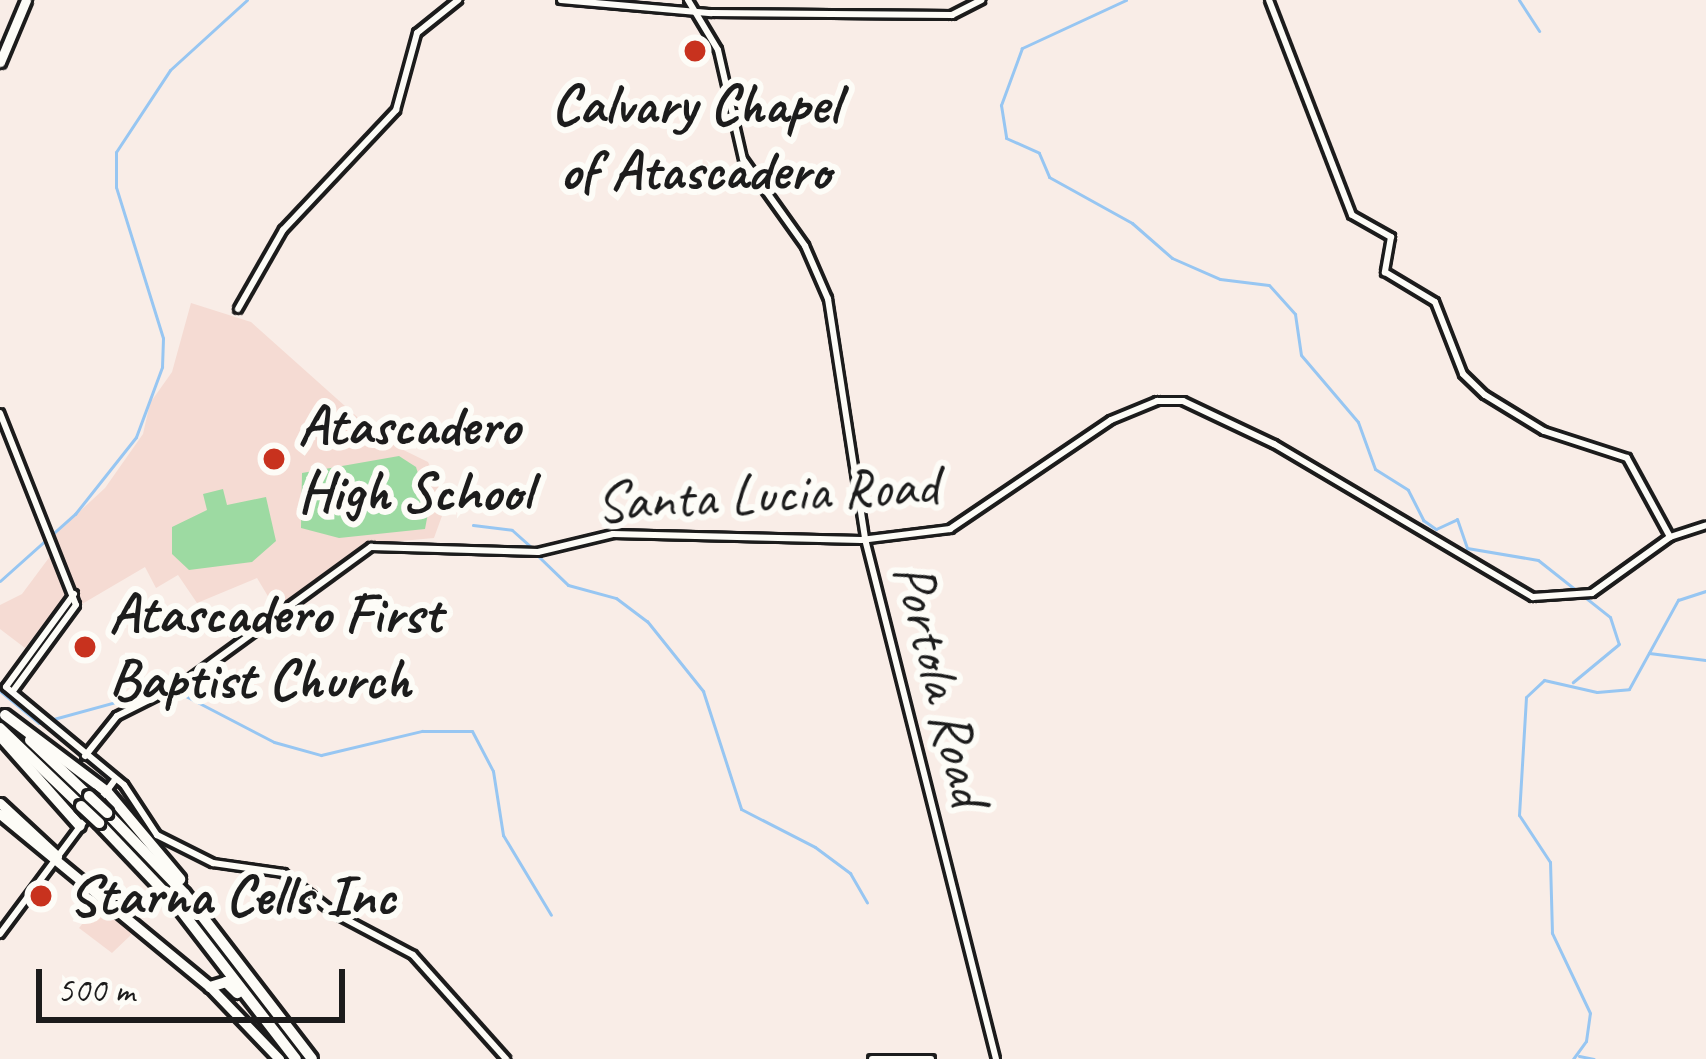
<!DOCTYPE html>
<html>
<head>
<meta charset="utf-8">
<style>
  body { margin:0 }
  #map { position:relative; width:1706px; height:1059px; overflow:hidden; background:#f9ede7; font-family:Caveat,sans-serif }
  div>[style] { position:absolute }
  .built>* { inset:0; background:#f5dbd3 }
  .green>* { inset:0; background:#9ddaa2 }
  .stream>* { height:3px; margin:-1.5px; padding:0 1.5px; transform-origin:1.5px; border-radius:1.5px; background:#97c6f2 }
  .roads { filter:drop-shadow(3px 0 #1c1c1c) drop-shadow(-3px 0 #1c1c1c) drop-shadow(0 3px #1c1c1c) drop-shadow(0 -3px #1c1c1c) }
  .minor>* { height:6px; margin:-3px; padding:0 3px; transform-origin:3px; border-radius:3px; background:#fdfcf7 }
  .major>* { height:9px; margin:-4.5px; padding:0 4.5px; transform-origin:4.5px; border-radius:4.5px; background:#fdfcf7 }
  .highway>* { height:10px; margin:-5px; padding:0 5px; transform-origin:5px; border-radius:5px; background:#fdfcf7 }
  .bridges { filter:drop-shadow(3px 0 #1c1c1c) drop-shadow(-3px 0 #1c1c1c) drop-shadow(0 3px #1c1c1c) drop-shadow(0 -3px #1c1c1c) }
  .highway-bridge>* { height:10px; margin:-5px; padding:0 5px; transform-origin:5px; border-radius:5px; background:#fdfcf7 }
  .dots>* { width:33px; height:33px; translate:-50% -50%; box-sizing:border-box; border:6px solid #fdfcf7; border-radius:50% }
  span { translate:-50% -50%; white-space:nowrap; text-align:center; line-height:1.15; -webkit-text-stroke:12px #fdfcf7; paint-order:stroke }
  .poi-label { font-size:57px; color:#1c1c1c; font-weight:700 }
  .left { translate:0 -50%; text-align:left }
  .street-label { font-size:57px; color:#1c1c1c }
  .scale { position:absolute; left:36px; top:969px; width:309px; height:54px; box-sizing:border-box; border:6px solid #1c1c1c; border-top:0; padding-left:15px; font-size:36px; line-height:42px; white-space:nowrap; color:#1c1c1c; -webkit-text-stroke:9px #fdfcf7; paint-order:stroke }
</style>
</head>
<body>
<div id="map">
  <div class="built">
    <div style="clip-path:polygon(191px 303px,251px 322px,383px 440px,428px 462px,447px 502px,434px 538px,368px 544px,278px 613px,257px 578px,197px 603px,178px 575px,156px 588px,145px 567px,82px 604px,52px 537px,105px 488px,143px 434px,150px 403px,172px 372px)"></div>
    <div style="clip-path:polygon(51px 555px,66px 595px,25px 648px,0 629px,0 605px,22px 594px)"></div>
    <div style="clip-path:polygon(99px 903px,133px 933px,112px 953px,79px 928px)"></div>
  </div>
  <div class="green">
    <div style="clip-path:polygon(399px 456px,416px 467px,429px 508px,425px 529px,339px 538px,301px 528px,302px 473px)"></div>
    <div style="clip-path:polygon(223px 489px,227px 505px,266px 497px,276px 541px,252px 562px,189px 570px,172px 554px,172px 527px,207px 510px,203px 494px)"></div>
  </div>
  <div class="stream">
    <div style="left:1126px;top:0;width:115px;rotate:155.2deg"></div>
    <div style="left:1022px;top:48px;width:61px;rotate:110.2deg"></div>
    <div style="left:1001px;top:105px;width:33px;rotate:81deg"></div>
    <div style="left:1006px;top:138px;width:36px;rotate:24deg"></div>
    <div style="left:1039px;top:153px;width:26px;rotate:67deg"></div>
    <div style="left:1049px;top:177px;width:95px;rotate:29deg"></div>
    <div style="left:1132px;top:223px;width:53px;rotate:41.2deg"></div>
    <div style="left:1172px;top:258px;width:52px;rotate:23.6deg"></div>
    <div style="left:1220px;top:279px;width:49px;rotate:7deg"></div>
    <div style="left:1269px;top:285px;width:39px;rotate:48deg"></div>
    <div style="left:1295px;top:314px;width:41px;rotate:81.7deg"></div>
    <div style="left:1301px;top:355px;width:88px;rotate:49.6deg"></div>
    <div style="left:1358px;top:422px;width:50px;rotate:70.1deg"></div>
    <div style="left:1375px;top:469px;width:39px;rotate:32deg"></div>
    <div style="left:1408px;top:490px;width:34px;rotate:63deg"></div>
    <div style="left:1423px;top:520px;width:16px;rotate:35deg"></div>
    <div style="left:1436px;top:529px;width:23px;rotate:-25deg"></div>
    <div style="left:1457px;top:519px;width:31px;rotate:71deg"></div>
    <div style="left:1467px;top:548px;width:72px;rotate:9.6deg"></div>
    <div style="left:1538px;top:560px;width:92px;rotate:38.4deg"></div>
    <div style="left:1610px;top:617px;width:28px;rotate:72deg"></div>
    <div style="left:1619px;top:644px;width:60px;rotate:140.4deg"></div>
    <div style="left:1519px;top:0;width:37px;rotate:57deg"></div>
    <div style="left:473px;top:525px;width:39px;rotate:7deg"></div>
    <div style="left:512px;top:530px;width:25px;rotate:42deg"></div>
    <div style="left:537px;top:555px;width:43px;rotate:44.1deg"></div>
    <div style="left:568px;top:585px;width:50px;rotate:15.2deg"></div>
    <div style="left:616px;top:598px;width:39px;rotate:37deg"></div>
    <div style="left:647px;top:621px;width:90px;rotate:51.3deg"></div>
    <div style="left:703px;top:691px;width:124px;rotate:72.1deg"></div>
    <div style="left:741px;top:809px;width:83px;rotate:27.2deg"></div>
    <div style="left:815px;top:847px;width:44px;rotate:36.6deg"></div>
    <div style="left:850px;top:873px;width:34px;rotate:60deg"></div>
    <div style="left:0;top:581px;width:101px;rotate:-41.8deg"></div>
    <div style="left:75px;top:514px;width:98px;rotate:-51.6deg"></div>
    <div style="left:136px;top:437px;width:75px;rotate:-69.6deg"></div>
    <div style="left:162px;top:367px;width:29px;rotate:-88deg"></div>
    <div style="left:163px;top:338px;width:158px;rotate:-107.3deg"></div>
    <div style="left:116px;top:187px;width:35px;rotate:-90deg"></div>
    <div style="left:116px;top:152px;width:98px;rotate:-56.6deg"></div>
    <div style="left:170px;top:70px;width:104px;rotate:-42.3deg"></div>
    <div style="left:1649px;top:653px;width:57px;rotate:7deg"></div>
    <div style="left:0;top:691px;width:50px;rotate:39.4deg"></div>
    <div style="left:39px;top:723px;width:133px;rotate:-15.3deg"></div>
    <div style="left:176px;top:691px;width:110px;rotate:27.5deg"></div>
    <div style="left:274px;top:742px;width:49px;rotate:15.5deg"></div>
    <div style="left:321px;top:755px;width:104px;rotate:-13.4deg"></div>
    <div style="left:422px;top:731px;width:50px"></div>
    <div style="left:472px;top:731px;width:45px;rotate:62.3deg"></div>
    <div style="left:493px;top:771px;width:65px;rotate:81.1deg"></div>
    <div style="left:503px;top:835px;width:93px;rotate:59deg"></div>
    <div style="left:1579px;top:1056px;width:15px;rotate:11deg"></div>
    <div style="left:1573px;top:1059px;width:22px;rotate:-54deg"></div>
    <div style="left:1586px;top:1041px;width:28px;rotate:-82deg"></div>
    <div style="left:1590px;top:1013px;width:89px;rotate:-115.4deg"></div>
    <div style="left:1552px;top:933px;width:71px;rotate:-91.6deg"></div>
    <div style="left:1550px;top:862px;width:56px;rotate:-123.4deg"></div>
    <div style="left:1519px;top:815px;width:118px;rotate:-86.6deg"></div>
    <div style="left:1526px;top:697px;width:25px;rotate:-43deg"></div>
    <div style="left:1544px;top:680px;width:54px;rotate:12.8deg"></div>
    <div style="left:1597px;top:692px;width:32px;rotate:-5deg"></div>
    <div style="left:1629px;top:689px;width:102px;rotate:-61.2deg"></div>
    <div style="left:1678px;top:600px;width:29px;rotate:-18deg"></div>
  </div>
  <div class="roads">
    <div class="minor">
      <div style="left:561px;top:0;width:151px;rotate:5deg"></div>
      <div style="left:711px;top:13px;width:241px;rotate:0.5deg"></div>
      <div style="left:952px;top:15px;width:33px;rotate:-27deg"></div>
      <div style="left:688px;top:0;width:58px;rotate:59deg"></div>
      <div style="left:718px;top:50px;width:112px;rotate:77.1deg"></div>
      <div style="left:743px;top:159px;width:107px;rotate:54.5deg"></div>
      <div style="left:805px;top:246px;width:58px;rotate:66.5deg"></div>
      <div style="left:828px;top:299px;width:243px;rotate:81.2deg"></div>
      <div style="left:865px;top:539px;width:536px;rotate:75.86deg"></div>
      <div style="left:1269px;top:0;width:230px;rotate:68.9deg"></div>
      <div style="left:1352px;top:215px;width:45px;rotate:29.4deg"></div>
      <div style="left:1391px;top:237px;width:36px;rotate:100deg"></div>
      <div style="left:1385px;top:272px;width:58px;rotate:31deg"></div>
      <div style="left:1435px;top:302px;width:77px;rotate:68.7deg"></div>
      <div style="left:1463px;top:374px;width:30px;rotate:44deg"></div>
      <div style="left:1485px;top:395px;width:69px;rotate:31.4deg"></div>
      <div style="left:1544px;top:431px;width:87px;rotate:18deg"></div>
      <div style="left:1627px;top:458px;width:90px;rotate:61.4deg"></div>
      <div style="left:238px;top:309px;width:91px;rotate:-60.3deg"></div>
      <div style="left:283px;top:230px;width:165px;rotate:-46.7deg"></div>
      <div style="left:396px;top:110px;width:80px;rotate:-74.7deg"></div>
      <div style="left:417px;top:33px;width:53px;rotate:-38.8deg"></div>
      <div style="left:0;top:413px;width:206px;rotate:68.4deg"></div>
      <div style="left:76px;top:605px;width:107px;rotate:126.2deg"></div>
      <div style="left:74px;top:594px;width:115px;rotate:126.2deg"></div>
      <div style="left:6px;top:687px;width:153px;rotate:39.7deg"></div>
      <div style="left:124px;top:785px;width:60px;rotate:56.6deg"></div>
      <div style="left:157px;top:835px;width:63px;rotate:26.6deg"></div>
      <div style="left:213px;top:863px;width:71px;rotate:8.1deg"></div>
      <div style="left:283px;top:873px;width:65px;rotate:38.1deg"></div>
      <div style="left:334px;top:913px;width:89px;rotate:28deg"></div>
      <div style="left:413px;top:955px;width:140px;rotate:48.2deg"></div>
      <div style="left:85px;top:756px;width:51px;rotate:-51.3deg"></div>
      <div style="left:117px;top:716px;width:78px;rotate:-26.6deg"></div>
      <div style="left:187px;top:681px;width:228px;rotate:-36.1deg"></div>
      <div style="left:371px;top:547px;width:167px;rotate:1.7deg"></div>
      <div style="left:538px;top:552px;width:77px;rotate:-13.5deg"></div>
      <div style="left:613px;top:534px;width:248px;rotate:1.4deg"></div>
      <div style="left:861px;top:540px;width:90px;rotate:-7deg"></div>
      <div style="left:950px;top:529px;width:194px;rotate:-34.1deg"></div>
      <div style="left:1111px;top:420px;width:50px;rotate:-22.4deg"></div>
      <div style="left:1157px;top:401px;width:26px"></div>
      <div style="left:1183px;top:401px;width:101px;rotate:25.3deg"></div>
      <div style="left:1274px;top:444px;width:301px;rotate:30.6deg"></div>
      <div style="left:1533px;top:597px;width:59px;rotate:-3.9deg"></div>
      <div style="left:1592px;top:593px;width:96px;rotate:-35.7deg"></div>
      <div style="left:1670px;top:537px;width:38px;rotate:-18deg"></div>
      <div style="left:0;top:934px;width:191px;rotate:-53.3deg"></div>
      <div style="left:872px;top:1059px;width:59px"></div>
    </div>
    <div class="major">
      <div style="left:0;top:62px;width:67px;rotate:-67.2deg"></div>
      <div style="left:0;top:803px;width:78px;rotate:42.9deg"></div>
      <div style="left:0;top:814px;width:272px;rotate:39.5deg"></div>
      <div style="left:210px;top:987px;width:100px;rotate:46.2deg"></div>
    </div>
    <div class="highway">
      <div style="left:5px;top:715px;width:128px;rotate:37deg"></div>
      <div style="left:107px;top:792px;width:114px;rotate:50deg"></div>
      <div style="left:0;top:728px;width:112px;rotate:43.9deg"></div>
      <div style="left:0;top:736px;width:120px;rotate:48.4deg"></div>
      <div style="left:30px;top:740px;width:81px;rotate:43.5deg"></div>
      <div style="left:107px;top:813px;width:112px;rotate:46.1deg"></div>
      <div style="left:185px;top:894px;width:208px;rotate:52.4deg"></div>
      <div style="left:99px;top:823px;width:112px;rotate:46.5deg"></div>
      <div style="left:176px;top:904px;width:196px;rotate:52.3deg"></div>
      <div style="left:210px;top:987px;width:17px;rotate:-17deg"></div>
      <div style="left:226px;top:982px;width:16px;rotate:45deg"></div>
    </div>
  </div>
  <div class="bridges">
    <div class="highway-bridge">
      <div style="left:89px;top:796px;width:25px;rotate:43deg"></div>
      <div style="left:81px;top:806px;width:25px;rotate:43deg"></div>
    </div>
  </div>
  <div class="dots">
    <div style="left:695px;top:51px;background:#c8321e"></div>
    <div style="left:274px;top:459px;background:#c8321e"></div>
    <div style="left:85px;top:647px;background:#c8321e"></div>
    <div style="left:41px;top:896px;background:#c8321e"></div>
  </div>
  <div class="poi-label">
    <span style="left:695px;top:138px">Calvary Chapel<br>of Atascadero</span>
    <span class="left" style="left:298px;top:459px">Atascadero<br>High School</span>
    <span class="left" style="left:109px;top:647px">Atascadero First<br>Baptist Church</span>
    <span class="left" style="left:68px;top:896px">Starna Cells Inc</span>
  </div>
  <div class="street-label">
    <span style="left:767px;top:494px;rotate:-3deg">Santa Lucia Road</span>
    <span style="left:941px;top:684px;rotate:76deg">Portola Road</span>
  </div>
  <div class="scale">500 m</div>
</div>
</body>
</html>
